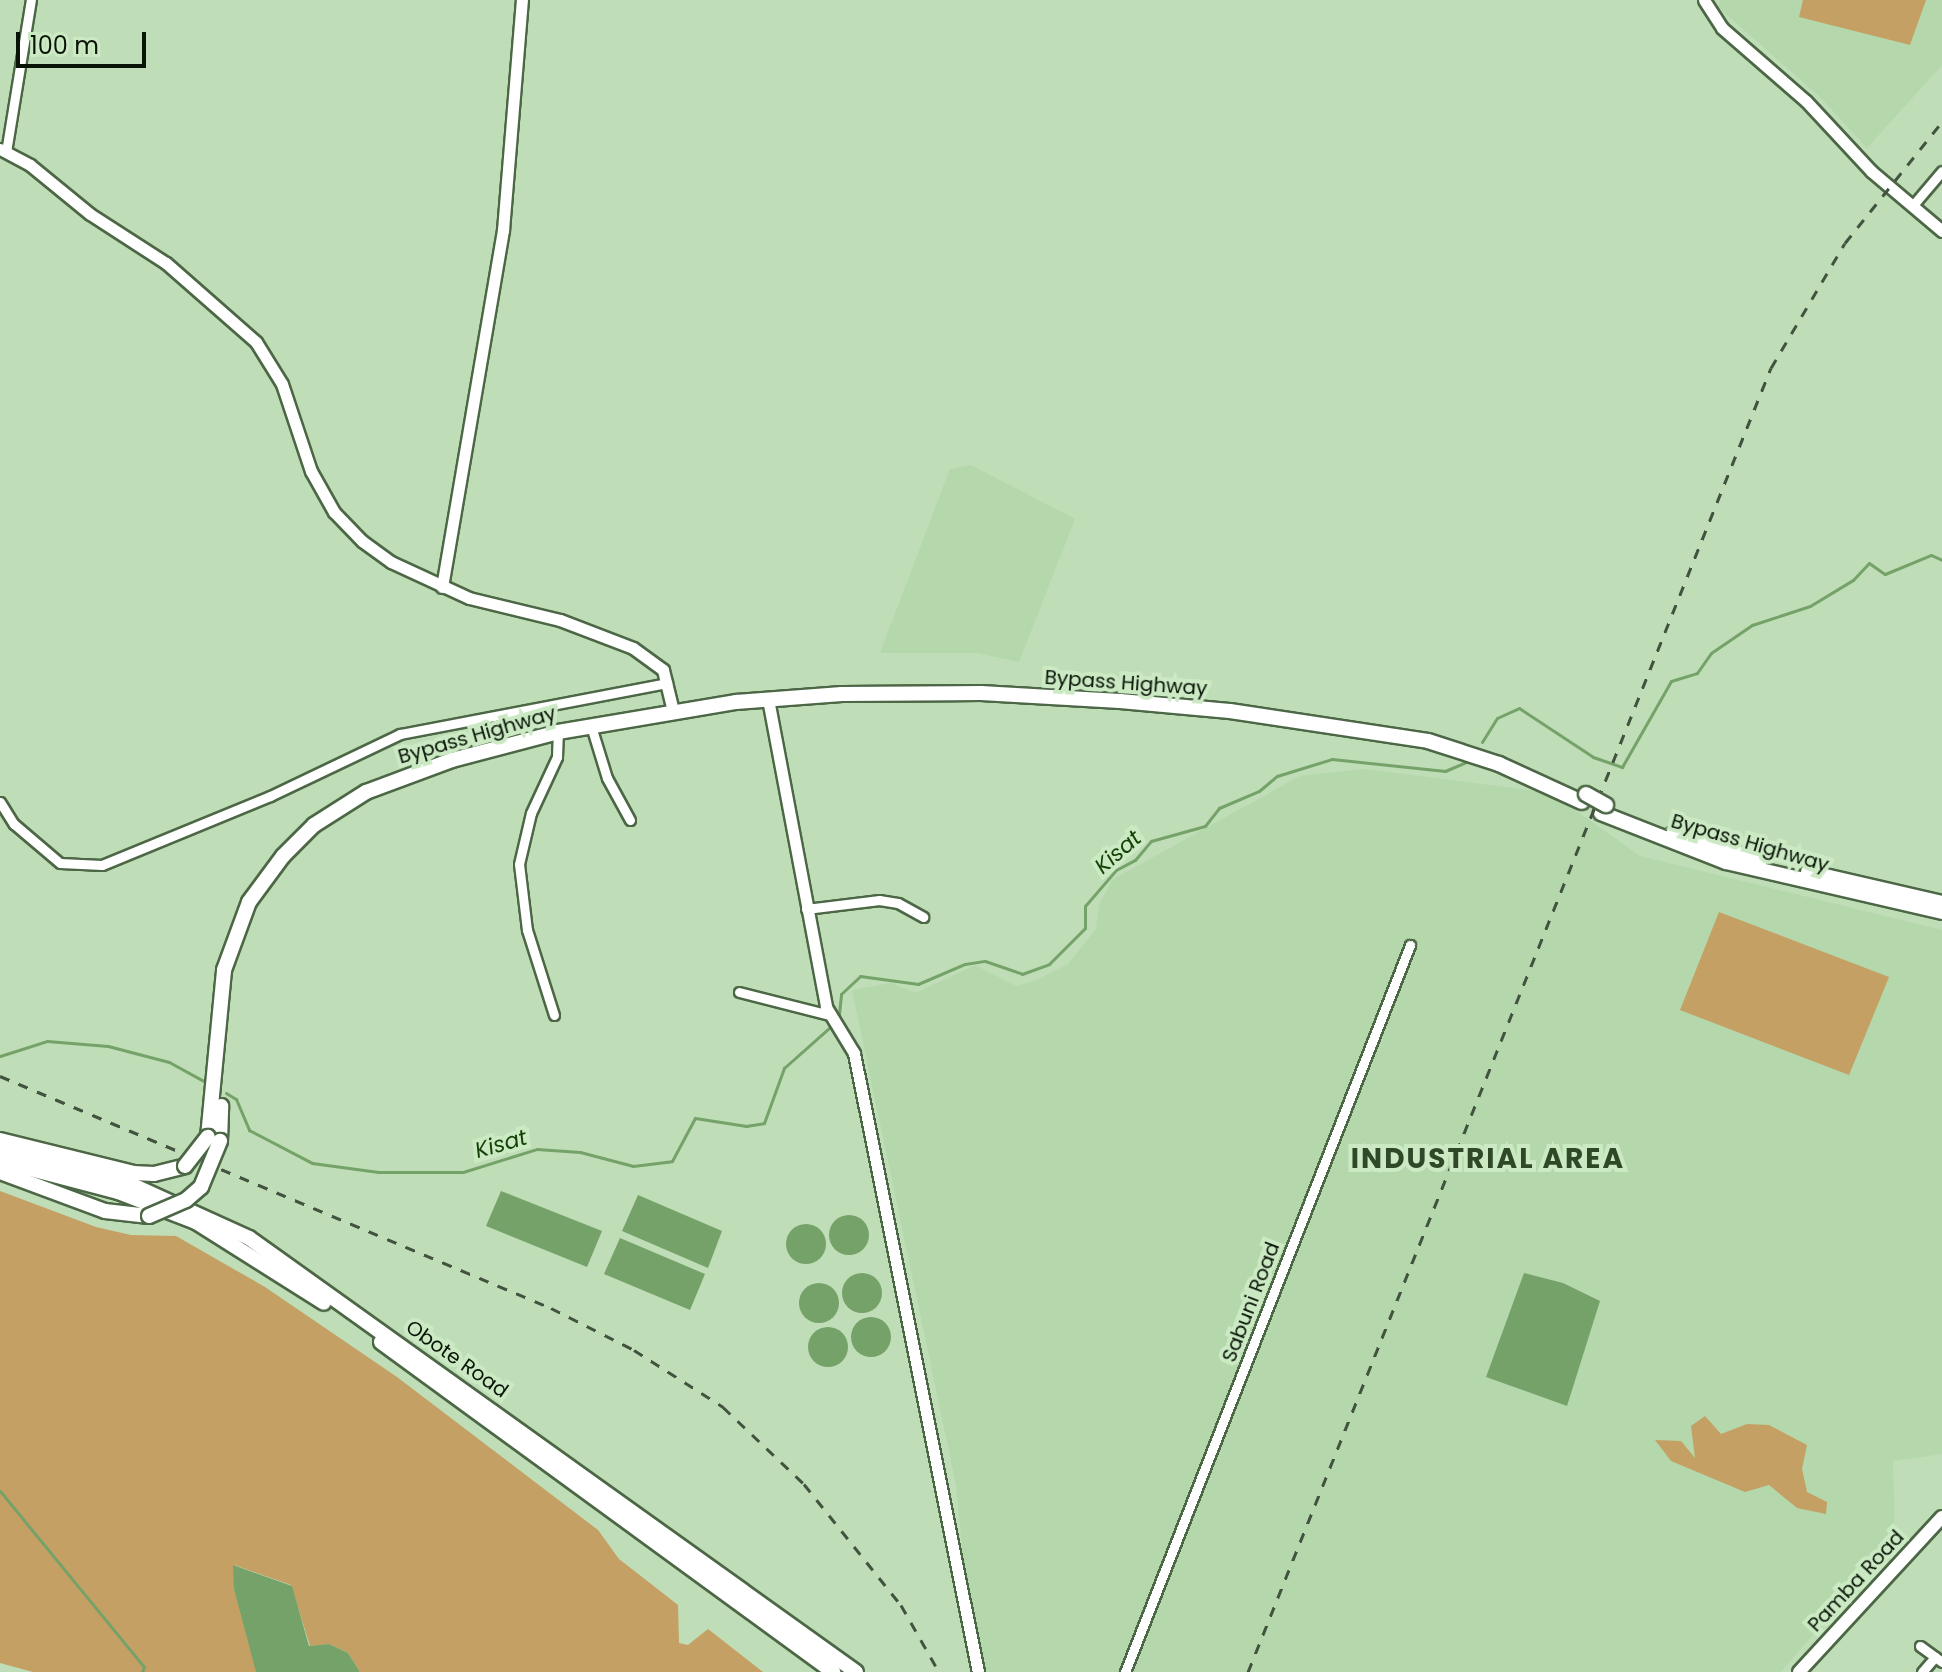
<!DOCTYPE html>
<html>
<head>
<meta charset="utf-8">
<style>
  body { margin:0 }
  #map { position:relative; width:1942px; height:1672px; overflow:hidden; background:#bfddb7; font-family:Poppins,sans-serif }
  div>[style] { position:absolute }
  .built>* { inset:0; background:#b4d8ab }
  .green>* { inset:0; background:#c4a064 }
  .water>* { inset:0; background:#75a269 }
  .round { border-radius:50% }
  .stream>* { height:3px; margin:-1.5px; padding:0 1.5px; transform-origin:1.5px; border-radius:1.5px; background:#75a269 }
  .roads { filter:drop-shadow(2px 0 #4c6745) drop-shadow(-2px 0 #4c6745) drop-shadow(0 2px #4c6745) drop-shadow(0 -2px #4c6745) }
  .minor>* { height:9px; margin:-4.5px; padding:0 4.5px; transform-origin:4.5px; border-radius:4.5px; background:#fff }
  .tertiary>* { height:11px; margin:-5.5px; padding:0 5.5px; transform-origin:5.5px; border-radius:5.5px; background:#fff }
  .secondary>* { height:12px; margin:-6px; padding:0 6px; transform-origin:6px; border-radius:6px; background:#fff }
  .primary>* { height:14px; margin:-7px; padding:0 7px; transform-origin:7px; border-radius:7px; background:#fff }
  .trunk>* { height:14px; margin:-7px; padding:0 7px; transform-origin:7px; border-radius:7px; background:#fff }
  .rail>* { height:3px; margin-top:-1.5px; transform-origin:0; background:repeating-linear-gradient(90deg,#41523e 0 10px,transparent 0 20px) }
  .bridges { filter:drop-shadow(2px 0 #4c6745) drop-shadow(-2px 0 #4c6745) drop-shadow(0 2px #4c6745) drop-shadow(0 -2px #4c6745) }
  .primary-bridge>* { height:14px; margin:-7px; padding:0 7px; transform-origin:7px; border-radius:7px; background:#fff }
  span { translate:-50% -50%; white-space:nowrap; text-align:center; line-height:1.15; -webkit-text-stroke:8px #cbeac4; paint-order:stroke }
  .street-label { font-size:20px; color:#091407 }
  .water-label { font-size:22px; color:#154206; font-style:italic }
  .district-label { font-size:28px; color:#2e4828; font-weight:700; letter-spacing:2px }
  .scale { position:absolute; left:16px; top:32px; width:130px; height:36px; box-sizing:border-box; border:4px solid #091407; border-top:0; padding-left:10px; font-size:24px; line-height:28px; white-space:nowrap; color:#091407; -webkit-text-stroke:6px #cbeac4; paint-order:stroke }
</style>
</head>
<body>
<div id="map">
  <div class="built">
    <div style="clip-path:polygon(1721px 0,1942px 0,1942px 65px,1867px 148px,1820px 97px,1718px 7px)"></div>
    <div style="clip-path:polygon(971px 465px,1075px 519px,1019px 662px,977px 653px,880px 653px,950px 469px)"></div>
    <div style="clip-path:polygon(1365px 769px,1551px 793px,1640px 856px,1942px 930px,1942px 1454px,1893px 1461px,1895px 1539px,1781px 1672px,986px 1672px,967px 1594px,956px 1485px,852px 990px,891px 983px,916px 993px,975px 965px,1016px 986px,1034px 981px,1068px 964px,1096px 929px,1099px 905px,1112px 880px,1300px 776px)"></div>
  </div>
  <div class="green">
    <div style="clip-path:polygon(1803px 0,1926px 0,1910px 45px,1799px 17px)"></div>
    <div style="clip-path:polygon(1719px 912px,1889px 977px,1849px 1075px,1680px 1010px)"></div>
    <div style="clip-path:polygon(0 1191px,96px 1227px,131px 1235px,176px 1236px,265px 1287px,397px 1377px,598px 1530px,619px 1559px,678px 1605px,679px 1643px,688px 1645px,708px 1629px,763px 1672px,360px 1672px,348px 1653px,329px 1644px,310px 1646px,291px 1585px,234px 1565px,234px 1589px,245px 1613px,256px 1672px,33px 1672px,0 1663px)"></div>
    <div style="clip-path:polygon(1705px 1416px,1721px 1434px,1747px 1424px,1769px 1425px,1807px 1445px,1802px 1469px,1807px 1492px,1827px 1502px,1826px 1514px,1797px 1508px,1769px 1485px,1745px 1492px,1671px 1461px,1655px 1440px,1681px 1441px,1695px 1458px,1691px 1426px)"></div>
  </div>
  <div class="water">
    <div style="clip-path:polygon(501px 1191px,602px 1231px,587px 1267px,486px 1226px)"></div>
    <div style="clip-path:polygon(638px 1195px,722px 1231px,708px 1268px,622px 1231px)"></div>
    <div class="round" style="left:829px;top:1215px;width:40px;height:40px"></div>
    <div class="round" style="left:786px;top:1224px;width:40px;height:40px"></div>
    <div style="clip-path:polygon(620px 1238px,705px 1274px,690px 1310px,604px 1274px)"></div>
    <div class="round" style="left:842px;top:1273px;width:40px;height:40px"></div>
    <div style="clip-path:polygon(1524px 1273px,1563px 1283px,1600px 1301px,1567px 1406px,1486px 1377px)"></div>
    <div class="round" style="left:799px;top:1283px;width:40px;height:40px"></div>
    <div class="round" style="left:851px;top:1317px;width:40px;height:40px"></div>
    <div class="round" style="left:808px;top:1327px;width:40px;height:40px"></div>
    <div style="clip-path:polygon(233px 1565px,292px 1586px,309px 1646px,329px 1644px,348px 1653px,360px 1672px,256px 1672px,234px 1589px)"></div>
  </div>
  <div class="stream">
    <div style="left:1482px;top:742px;width:28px;rotate:-58deg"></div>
    <div style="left:1497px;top:718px;width:24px;rotate:-24deg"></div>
    <div style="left:1519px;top:708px;width:89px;rotate:33.5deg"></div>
    <div style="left:1593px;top:757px;width:31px;rotate:19deg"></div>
    <div style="left:1622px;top:767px;width:99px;rotate:-60.3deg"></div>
    <div style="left:1671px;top:681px;width:27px;rotate:-17deg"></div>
    <div style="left:1697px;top:673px;width:24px;rotate:-55deg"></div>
    <div style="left:1711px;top:653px;width:50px;rotate:-34.3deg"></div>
    <div style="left:1752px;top:625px;width:61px;rotate:-18.1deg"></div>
    <div style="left:1810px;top:606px;width:50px;rotate:-31.2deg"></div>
    <div style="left:1853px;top:580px;width:23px;rotate:-47deg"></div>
    <div style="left:1869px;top:563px;width:19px;rotate:35deg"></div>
    <div style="left:1885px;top:574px;width:50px;rotate:-22.4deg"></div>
    <div style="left:1931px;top:555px;width:12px;rotate:24deg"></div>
    <div style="left:839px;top:1014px;width:20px;rotate:-84deg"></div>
    <div style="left:841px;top:994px;width:26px;rotate:-43deg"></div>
    <div style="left:860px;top:976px;width:59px;rotate:7.9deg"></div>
    <div style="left:918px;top:984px;width:51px;rotate:-23.1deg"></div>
    <div style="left:965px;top:964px;width:20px;rotate:-9deg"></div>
    <div style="left:985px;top:961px;width:39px;rotate:19deg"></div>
    <div style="left:1022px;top:974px;width:29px;rotate:-20deg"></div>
    <div style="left:1049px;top:964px;width:51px;rotate:-45deg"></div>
    <div style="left:1085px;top:928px;width:22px;rotate:-90deg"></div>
    <div style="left:1085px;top:906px;width:48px;rotate:-49.3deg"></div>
    <div style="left:1116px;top:870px;width:21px;rotate:-28deg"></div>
    <div style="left:1135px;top:860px;width:25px;rotate:-50deg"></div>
    <div style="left:1151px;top:841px;width:56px;rotate:-15.5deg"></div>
    <div style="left:1205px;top:826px;width:23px;rotate:-52deg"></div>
    <div style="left:1219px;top:808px;width:43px;rotate:-23deg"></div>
    <div style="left:1259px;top:791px;width:23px;rotate:-40deg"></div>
    <div style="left:1277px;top:776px;width:58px;rotate:-17.2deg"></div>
    <div style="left:1332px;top:759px;width:114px;rotate:6.1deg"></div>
    <div style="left:1445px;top:771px;width:28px;rotate:-23deg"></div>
    <div style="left:0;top:1056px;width:49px;rotate:-17.7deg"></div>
    <div style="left:47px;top:1041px;width:61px;rotate:4.7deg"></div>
    <div style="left:108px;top:1046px;width:63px;rotate:14.7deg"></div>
    <div style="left:169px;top:1062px;width:46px;rotate:28.8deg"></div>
    <div style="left:226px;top:1093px;width:12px;rotate:31deg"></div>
    <div style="left:236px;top:1099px;width:34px;rotate:67deg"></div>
    <div style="left:249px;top:1130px;width:71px;rotate:27.6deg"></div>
    <div style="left:312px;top:1163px;width:67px;rotate:7.8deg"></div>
    <div style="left:378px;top:1172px;width:85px"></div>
    <div style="left:463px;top:1172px;width:77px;rotate:-17.3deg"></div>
    <div style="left:537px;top:1149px;width:43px;rotate:4deg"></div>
    <div style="left:580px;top:1152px;width:55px;rotate:14.8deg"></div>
    <div style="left:633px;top:1166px;width:39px;rotate:-7deg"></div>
    <div style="left:672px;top:1161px;width:49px;rotate:-61.9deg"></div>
    <div style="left:695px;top:1118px;width:52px;rotate:8.9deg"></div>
    <div style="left:746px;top:1126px;width:18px;rotate:-9deg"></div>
    <div style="left:764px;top:1123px;width:59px;rotate:-70deg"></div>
    <div style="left:784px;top:1068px;width:62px;rotate:-41.7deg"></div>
    <div style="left:0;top:1491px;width:227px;rotate:50.7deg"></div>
    <div style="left:144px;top:1667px;width:5px;rotate:112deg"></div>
  </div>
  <div class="roads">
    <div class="minor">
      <div style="left:6px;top:152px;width:154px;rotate:-80.7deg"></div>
      <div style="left:1914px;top:204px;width:43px;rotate:-49.7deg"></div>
      <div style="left:591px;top:726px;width:54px;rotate:72.9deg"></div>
      <div style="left:607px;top:778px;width:48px;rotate:61.3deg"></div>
      <div style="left:0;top:802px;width:26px;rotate:58deg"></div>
      <div style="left:14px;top:824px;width:60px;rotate:40.3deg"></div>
      <div style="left:60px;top:863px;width:42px;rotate:2.7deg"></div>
      <div style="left:102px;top:865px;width:182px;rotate:-22.3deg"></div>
      <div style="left:270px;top:796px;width:144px;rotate:-25.5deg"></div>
      <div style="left:400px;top:734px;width:272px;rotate:-10.8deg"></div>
      <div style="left:806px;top:909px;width:74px;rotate:-7deg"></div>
      <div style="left:879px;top:900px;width:19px;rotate:9deg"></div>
      <div style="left:898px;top:903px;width:29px;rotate:29deg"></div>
      <div style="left:739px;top:992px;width:93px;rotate:14.3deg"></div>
      <div style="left:554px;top:1015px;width:89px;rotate:-107.6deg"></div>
      <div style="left:527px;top:930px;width:66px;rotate:-96.9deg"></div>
      <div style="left:519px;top:864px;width:52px;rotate:-76.8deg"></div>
      <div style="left:531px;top:813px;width:62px;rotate:-65.1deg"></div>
      <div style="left:557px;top:757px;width:25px;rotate:-88deg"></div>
      <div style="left:1920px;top:1646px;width:27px;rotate:36deg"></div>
      <div style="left:1125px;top:1672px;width:781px;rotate:-68.59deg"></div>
      <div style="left:1922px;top:1672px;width:20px;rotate:-49deg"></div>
    </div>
    <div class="tertiary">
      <div style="left:1704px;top:0;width:33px;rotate:57deg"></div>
      <div style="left:1722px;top:28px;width:111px;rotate:41deg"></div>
      <div style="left:1806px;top:101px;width:96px;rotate:47.1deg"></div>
      <div style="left:1871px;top:171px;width:93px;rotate:40.2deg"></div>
      <div style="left:0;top:149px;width:34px;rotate:28deg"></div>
      <div style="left:30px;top:165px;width:77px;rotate:39.2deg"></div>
      <div style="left:90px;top:214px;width:90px;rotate:32.8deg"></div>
      <div style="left:166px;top:263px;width:120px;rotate:41.3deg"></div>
      <div style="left:256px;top:342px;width:49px;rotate:58.2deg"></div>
      <div style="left:282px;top:384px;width:92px;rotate:71.6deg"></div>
      <div style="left:311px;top:471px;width:47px;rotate:60.7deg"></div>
      <div style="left:334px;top:512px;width:40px;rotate:46deg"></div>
      <div style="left:362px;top:541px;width:36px;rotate:36deg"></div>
      <div style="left:391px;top:562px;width:86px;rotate:24.8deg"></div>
      <div style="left:469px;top:598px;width:94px;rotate:13.6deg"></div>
      <div style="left:560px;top:620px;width:78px;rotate:21deg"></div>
      <div style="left:633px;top:648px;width:37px;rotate:36deg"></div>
      <div style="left:663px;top:670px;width:42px;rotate:76.3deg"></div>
      <div style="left:442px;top:587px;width:362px;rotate:-80.3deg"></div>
      <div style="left:503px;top:230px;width:231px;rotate:-85.3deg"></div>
      <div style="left:768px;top:699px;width:313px;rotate:79.3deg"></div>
      <div style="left:826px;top:1007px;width:54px;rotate:58.7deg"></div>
      <div style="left:854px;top:1053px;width:631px;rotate:78.67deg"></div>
    </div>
    <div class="secondary">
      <div style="left:1799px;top:1672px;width:211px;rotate:-47.3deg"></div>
    </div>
    <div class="primary">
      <div style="left:1601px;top:813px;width:134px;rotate:21.4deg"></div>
      <div style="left:1726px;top:862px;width:222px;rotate:13deg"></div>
      <div style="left:1673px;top:834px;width:91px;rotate:16.6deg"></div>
      <div style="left:1808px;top:872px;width:138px;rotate:13deg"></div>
      <div style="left:208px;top:1137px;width:168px;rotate:-84.5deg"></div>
      <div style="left:224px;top:970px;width:72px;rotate:-69.8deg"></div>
      <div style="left:249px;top:902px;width:57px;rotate:-53.5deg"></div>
      <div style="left:283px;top:856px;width:44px;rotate:-45deg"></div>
      <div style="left:314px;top:825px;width:62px;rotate:-32.4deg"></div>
      <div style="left:366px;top:792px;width:92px;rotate:-20.4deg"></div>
      <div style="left:452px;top:760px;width:110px;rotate:-14.8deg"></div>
      <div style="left:558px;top:732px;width:181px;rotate:-9.6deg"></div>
      <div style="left:736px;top:702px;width:106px;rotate:-4.3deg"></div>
      <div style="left:842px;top:694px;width:139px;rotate:-0.4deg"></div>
      <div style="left:981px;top:693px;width:139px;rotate:3.3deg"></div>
      <div style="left:1120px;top:701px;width:110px;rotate:5.2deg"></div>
      <div style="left:1230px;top:711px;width:200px;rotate:8.6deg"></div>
      <div style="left:1428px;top:741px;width:75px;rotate:17.9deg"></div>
      <div style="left:1499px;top:764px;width:91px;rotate:24.6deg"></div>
      <div style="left:0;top:1140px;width:137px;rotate:13.9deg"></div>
      <div style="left:133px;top:1173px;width:21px;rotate:3deg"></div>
      <div style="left:154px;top:1174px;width:32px;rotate:-14deg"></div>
      <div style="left:220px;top:1141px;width:35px;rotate:-88deg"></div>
      <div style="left:0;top:1172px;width:112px;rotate:20.4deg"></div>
      <div style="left:105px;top:1211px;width:44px;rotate:6.5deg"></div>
    </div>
    <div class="trunk">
      <div style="left:0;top:1148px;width:131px;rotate:15.1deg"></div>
      <div style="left:126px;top:1182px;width:135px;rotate:24.5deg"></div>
      <div style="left:249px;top:1238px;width:746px;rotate:35.56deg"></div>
      <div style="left:0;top:1161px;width:122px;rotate:14.7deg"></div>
      <div style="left:118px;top:1192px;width:84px;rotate:21deg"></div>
      <div style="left:196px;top:1222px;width:151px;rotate:32.3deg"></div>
      <div style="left:381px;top:1342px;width:560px;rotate:36.13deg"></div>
    </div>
  </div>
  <div class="rail">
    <div style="left:0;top:1076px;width:598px;rotate:22.83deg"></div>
    <div style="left:551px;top:1308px;width:93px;rotate:26.8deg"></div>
    <div style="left:634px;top:1350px;width:106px;rotate:32.6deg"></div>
    <div style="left:723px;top:1407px;width:112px;rotate:43.5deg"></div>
    <div style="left:804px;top:1484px;width:155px;rotate:51.3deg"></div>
    <div style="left:901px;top:1605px;width:77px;rotate:60.4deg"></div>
    <div style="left:1248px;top:1672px;width:1405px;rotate:-68.15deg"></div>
    <div style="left:1771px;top:368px;width:145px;rotate:-59.4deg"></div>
    <div style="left:1845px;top:243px;width:155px;rotate:-51.3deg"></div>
  </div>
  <div class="bridges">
    <div class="primary-bridge">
      <div style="left:1586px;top:794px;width:23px;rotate:29deg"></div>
      <div style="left:185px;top:1166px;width:37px;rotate:-52deg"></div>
      <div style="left:149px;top:1216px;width:40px;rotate:-23.4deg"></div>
      <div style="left:186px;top:1200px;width:20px;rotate:-41deg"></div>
      <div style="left:201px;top:1187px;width:50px;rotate:-67.6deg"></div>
    </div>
  </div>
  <div class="street-label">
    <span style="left:1126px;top:683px;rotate:4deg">Bypass Highway</span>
    <span style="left:477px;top:735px;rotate:-16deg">Bypass Highway</span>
    <span style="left:1750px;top:843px;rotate:16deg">Bypass Highway</span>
    <span style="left:1251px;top:1302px;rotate:-69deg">Sabuni Road</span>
    <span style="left:457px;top:1359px;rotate:35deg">Obote Road</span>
    <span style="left:1856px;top:1581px;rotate:-47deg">Pamba Road</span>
  </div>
  <div class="water-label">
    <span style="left:1118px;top:852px;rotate:-41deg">Kisat</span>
    <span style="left:501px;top:1144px;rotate:-16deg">Kisat</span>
  </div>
  <div class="district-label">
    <span style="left:1488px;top:1159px">INDUSTRIAL AREA</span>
  </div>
  <div class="scale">100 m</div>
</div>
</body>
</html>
